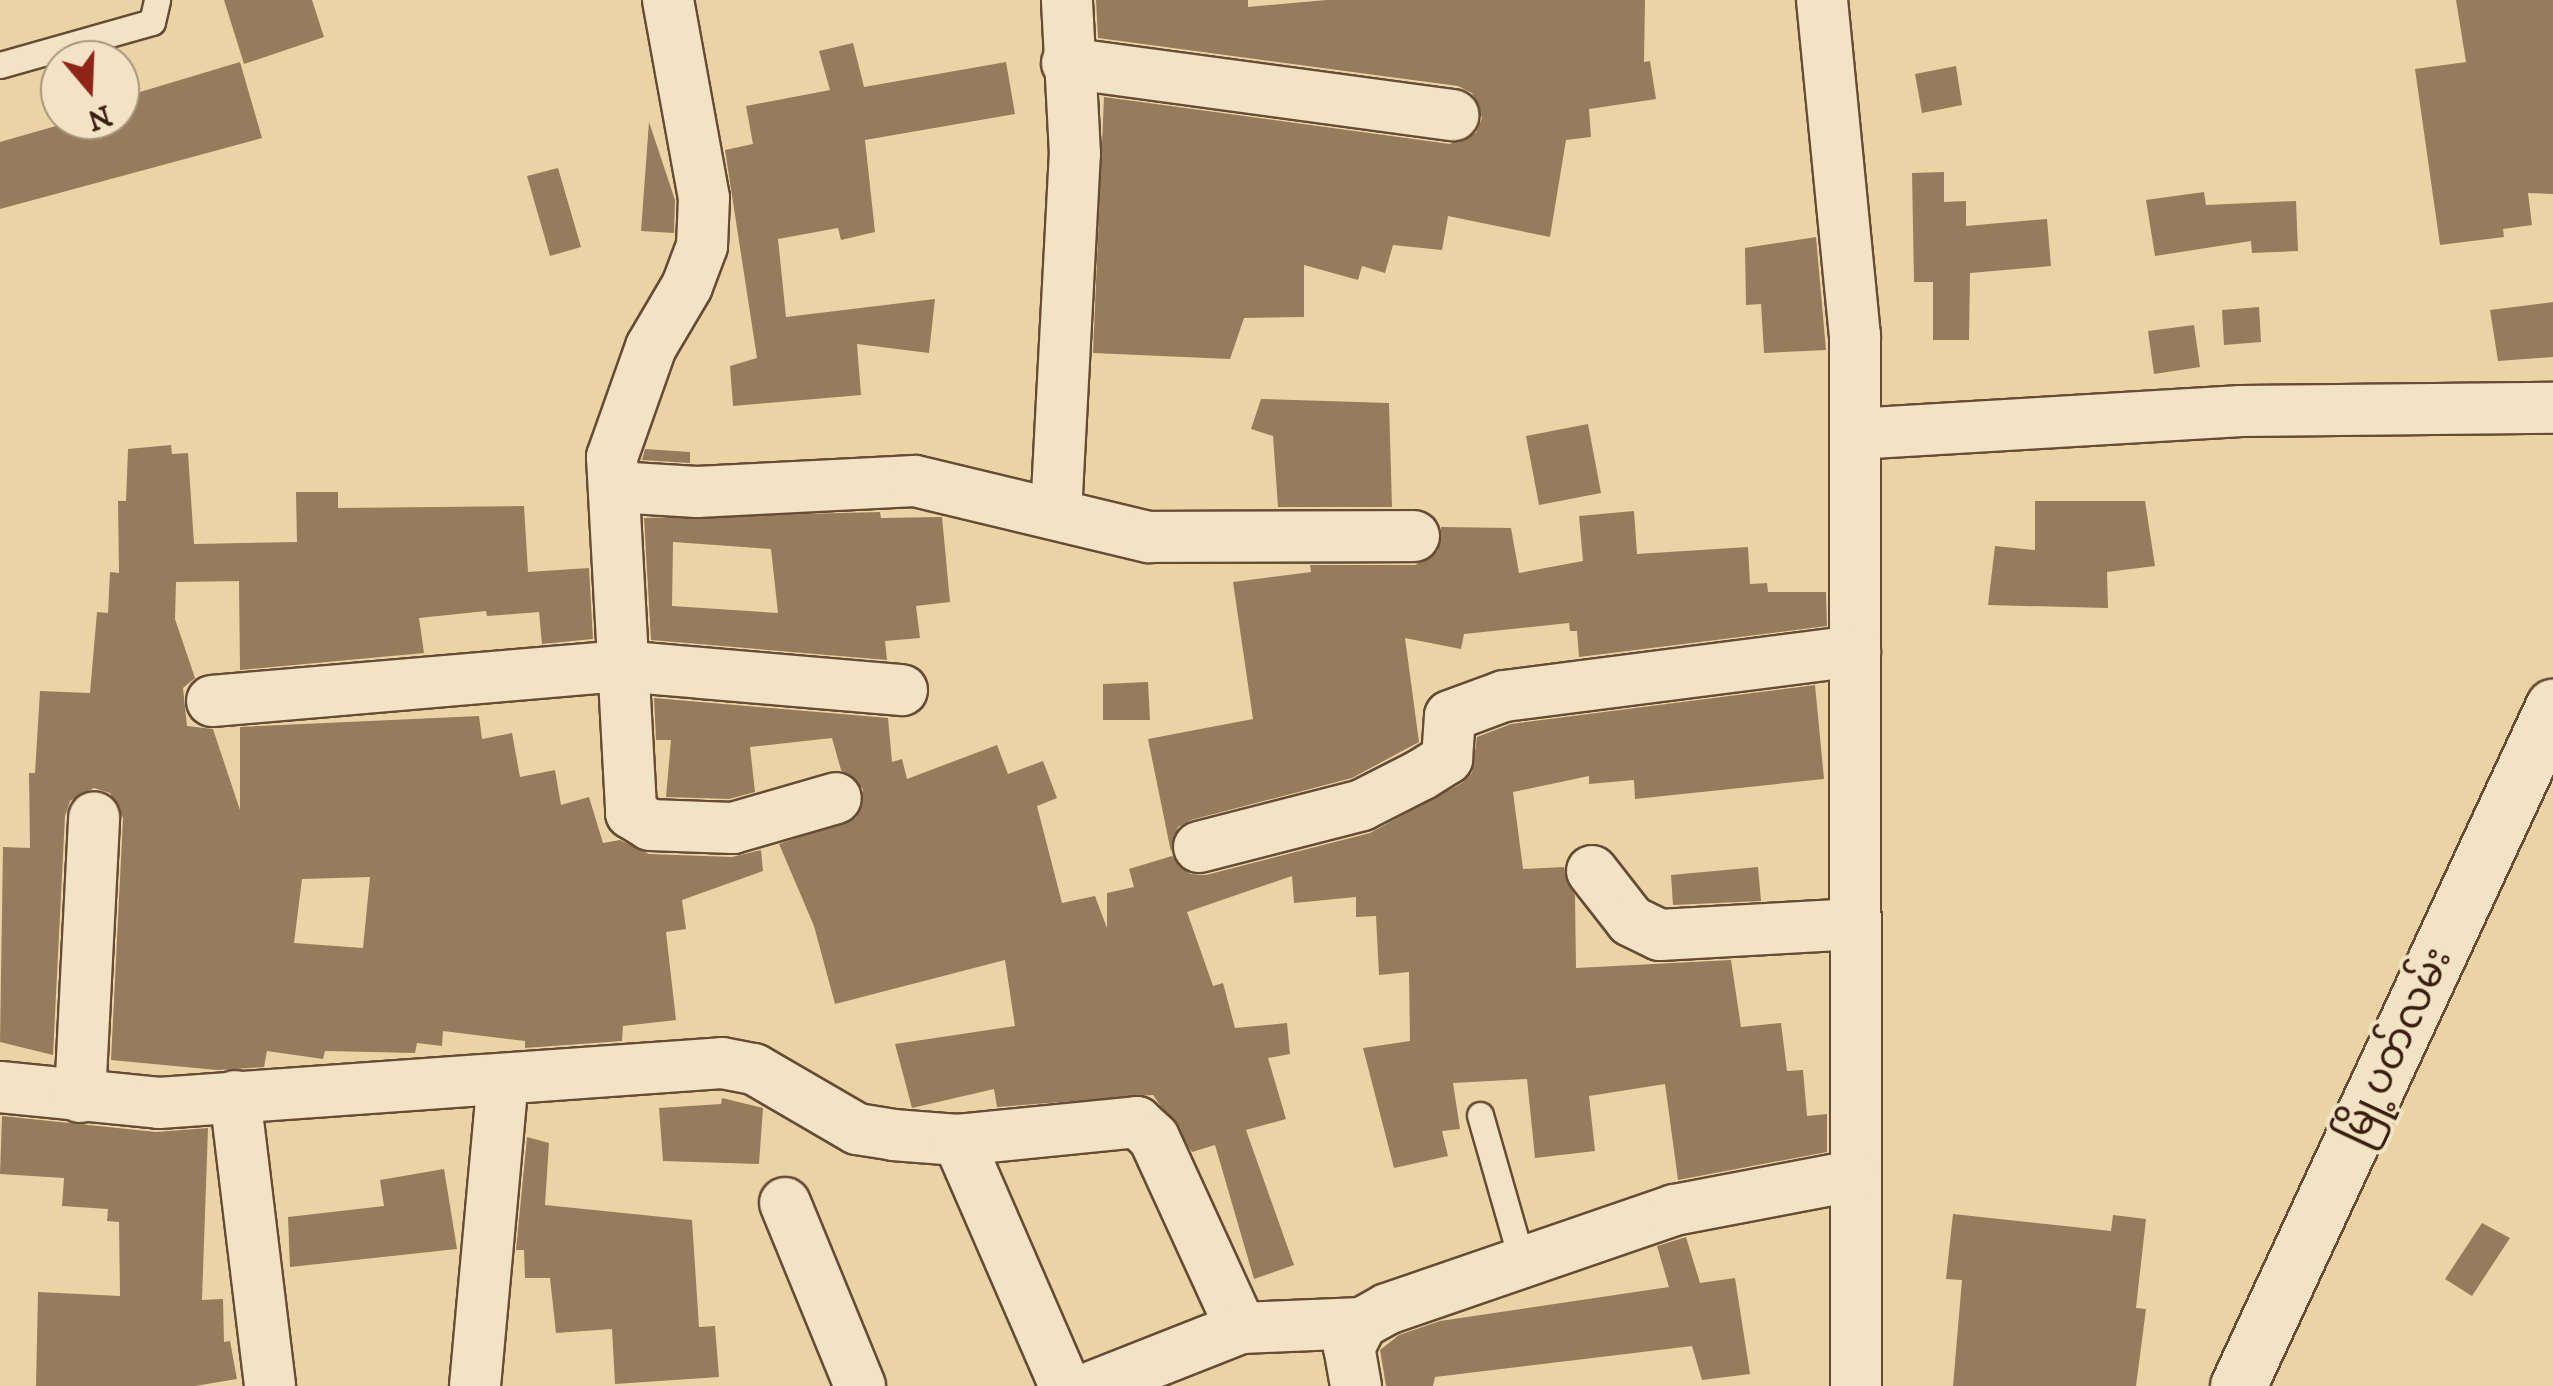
<!DOCTYPE html>
<html>
<head>
<meta charset="utf-8">
<style>
  body { margin:0 }
  #map { position:relative; width:2553px; height:1386px; overflow:hidden; background:#ead4a5; font-family:"IM FELL DW Pica","Noto Sans Myanmar",serif }
  div>[style] { position:absolute }
  .building>* { inset:0; background:#967c5d }
  .roads { filter:drop-shadow(2px 0 #674b35) drop-shadow(-2px 0 #674b35) drop-shadow(0 2px #674b35) drop-shadow(0 -2px #674b35) }
  .lane>* { height:25px; margin:-12.5px; padding:0 12.5px; transform-origin:12.5px; border-radius:12.5px; background:#f1e3c4 }
  .street>* { height:50px; margin:-25px; padding:0 25px; transform-origin:25px; border-radius:25px; background:#f1e3c4 }
  .secondary>* { height:55px; margin:-27.5px; padding:0 27.5px; transform-origin:27.5px; border-radius:27.5px; background:#f1e3c4 }
  span { translate:-50% -50%; white-space:nowrap; text-align:center; line-height:1.15; -webkit-text-stroke:8px #f1e3c4; paint-order:stroke }
  .street-label { font-size:40px; color:#3b1d10 }
  .north { position:absolute; left:40px; top:40px; width:100px; height:100px; box-sizing:border-box; background:#f1e3c4; border:2px solid #a8947c; border-radius:50%; rotate:161deg; font-size:28px; font-weight:700; line-height:40px; text-align:center; color:#3b1d10 }
  .north::after { content:''; display:block; margin:auto; width:35px; height:45px; background:#8f2418; clip-path:polygon(50% 0,100% 100%,50% 72%,0 100%) }
</style>
</head>
<body>
<div id="map">
  <div class="building">
    <div style="clip-path:polygon(224px 0,312px 0,324px 37px,244px 64px)"></div>
    <div style="clip-path:polygon(1096px 0,1248px 0,1248px 7px,1327px 0,1645px 0,1644px 62px,1650px 61px,1656px 99px,1589px 109px,1591px 137px,1566px 140px,1550px 237px,1448px 216px,1442px 250px,1393px 245px,1385px 273px,1362px 266px,1358px 280px,1304px 265px,1304px 317px,1244px 318px,1230px 359px,1093px 353px,1104px 97px,1450px 144px,1476px 133px,1482px 118px,1472px 93px,1458px 86px,1098px 38px)"></div>
    <div style="clip-path:polygon(2456px 0,2553px 0,2553px 194px,2528px 193px,2532px 225px,2503px 229px,2504px 237px,2440px 245px,2415px 69px,2466px 62px)"></div>
    <div style="clip-path:polygon(853px 43px,864px 87px,1006px 62px,1015px 114px,865px 140px,875px 232px,841px 240px,838px 228px,778px 239px,786px 317px,935px 299px,929px 353px,857px 344px,861px 395px,733px 406px,730px 366px,757px 358px,725px 150px,753px 144px,746px 106px,830px 90px,819px 51px)"></div>
    <div style="clip-path:polygon(240px 62px,262px 138px,0 209px,0 142px,77px 120px,120px 120px,120px 98px)"></div>
    <div style="clip-path:polygon(1956px 66px,1962px 105px,1922px 113px,1915px 74px)"></div>
    <div style="clip-path:polygon(649px 122px,675px 200px,674px 233px,641px 231px)"></div>
    <div style="clip-path:polygon(558px 168px,581px 247px,550px 256px,527px 176px)"></div>
    <div style="clip-path:polygon(1944px 172px,1944px 202px,1966px 201px,1966px 226px,2047px 219px,2051px 266px,1970px 273px,1969px 340px,1933px 340px,1933px 282px,1914px 282px,1912px 173px)"></div>
    <div style="clip-path:polygon(2204px 192px,2206px 205px,2296px 201px,2298px 251px,2252px 253px,2251px 241px,2155px 256px,2146px 200px)"></div>
    <div style="clip-path:polygon(1816px 237px,1826px 350px,1764px 353px,1761px 304px,1746px 305px,1745px 248px)"></div>
    <div style="clip-path:polygon(2553px 302px,2553px 357px,2498px 361px,2490px 310px)"></div>
    <div style="clip-path:polygon(2259px 307px,2261px 342px,2224px 345px,2222px 310px)"></div>
    <div style="clip-path:polygon(2194px 325px,2200px 367px,2154px 374px,2148px 331px)"></div>
    <div style="clip-path:polygon(1261px 399px,1389px 403px,1392px 507px,1278px 507px,1273px 436px,1251px 429px)"></div>
    <div style="clip-path:polygon(1588px 424px,1601px 493px,1539px 505px,1526px 436px)"></div>
    <div style="clip-path:polygon(evenodd,171px 445px,172px 454px,188px 453px,194px 544px,297px 542px,296px 492px,338px 492px,338px 508px,524px 506px,528px 572px,589px 568px,593px 639px,542px 644px,539px 612px,487px 616px,486px 611px,419px 618px,424px 653px,240px 670px,239px 581px,176px 582px,175px 619px,195px 678px,183px 688px,187px 726px,213px 729px,240px 810px,240px 727px,479px 716px,482px 739px,512px 733px,520px 777px,555px 770px,561px 805px,589px 797px,603px 843px,620px 840px,649px 854px,732px 857px,761px 850px,763px 871px,682px 900px,686px 929px,666px 932px,676px 1020px,623px 1026px,622px 1041px,525px 1048px,525px 1041px,443px 1031px,442px 1046px,417px 1043px,415px 1053px,325px 1051px,323px 1059px,267px 1051px,264px 1067px,217px 1070px,111px 1060px,123px 818px,110px 793px,94px 788px,70px 801px,65px 816px,53px 1055px,0 1042px,3px 847px,30px 848px,29px 773px,35px 773px,40px 691px,90px 693px,97px 612px,108px 613px,110px 572px,119px 573px,118px 501px,126px 501px,128px 449px,171px 445px,370px 877px,363px 948px,294px 943px,302px 879px,370px 877px)"></div>
    <div style="clip-path:polygon(645px 449px,690px 452px,690px 463px,642px 460px)"></div>
    <div style="clip-path:polygon(2035px 501px,2145px 501px,2155px 566px,2107px 572px,2108px 608px,1988px 605px,1995px 546px,2035px 550px)"></div>
    <div style="clip-path:polygon(1634px 511px,1637px 554px,1748px 547px,1750px 584px,1767px 583px,1768px 592px,1826px 592px,1827px 626px,1579px 657px,1577px 631px,1570px 631px,1569px 623px,1464px 634px,1461px 649px,1405px 638px,1419px 742px,1352px 778px,1191px 820px,1178px 827px,1171px 852px,1148px 739px,1253px 719px,1233px 582px,1311px 572px,1310px 565px,1415px 565px,1438px 551px,1441px 527px,1511px 528px,1519px 573px,1583px 561px,1579px 516px)"></div>
    <div style="clip-path:polygon(evenodd,880px 512px,881px 518px,942px 517px,950px 602px,916px 606px,920px 638px,885px 641px,887px 660px,651px 640px,644px 518px,880px 512px,673px 542px,771px 549px,778px 613px,672px 606px,673px 542px)"></div>
    <div style="clip-path:polygon(1148px 682px,1150px 720px,1103px 720px,1103px 684px)"></div>
    <div style="clip-path:polygon(1815px 685px,1824px 779px,1635px 799px,1634px 780px,1589px 784px,1589px 776px,1513px 792px,1523px 869px,1564px 867px,1575px 896px,1576px 968px,1731px 960px,1741px 1027px,1781px 1023px,1787px 1071px,1803px 1070px,1807px 1116px,1827px 1114px,1827px 1152px,1678px 1180px,1665px 1084px,1589px 1096px,1595px 1151px,1535px 1158px,1527px 1079px,1453px 1083px,1460px 1129px,1442px 1131px,1448px 1156px,1394px 1168px,1363px 1048px,1410px 1041px,1409px 972px,1379px 975px,1376px 916px,1356px 917px,1356px 897px,1294px 903px,1292px 876px,1187px 912px,1213px 986px,1223px 983px,1235px 1028px,1287px 1023px,1290px 1054px,1268px 1058px,1286px 1119px,1246px 1130px,1294px 1265px,1254px 1279px,1215px 1145px,1192px 1152px,1153px 1095px,997px 1107px,994px 1089px,912px 1108px,895px 1044px,1015px 1026px,1005px 960px,835px 1004px,814px 926px,779px 844px,856px 818px,863px 789px,841px 770px,832px 738px,750px 747px,755px 792px,729px 799px,666px 797px,671px 740px,656px 740px,654px 698px,888px 718px,892px 762px,902px 759px,907px 779px,997px 745px,1008px 774px,1043px 761px,1057px 798px,1037px 806px,1062px 903px,1095px 896px,1107px 928px,1107px 893px,1134px 887px,1129px 869px,1172px 856px,1190px 874px,1206px 875px,1370px 833px,1462px 783px,1472px 773px,1477px 737px,1511px 724px)"></div>
    <div style="clip-path:polygon(1758px 867px,1761px 901px,1673px 905px,1671px 875px)"></div>
    <div style="clip-path:polygon(722px 1098px,763px 1108px,759px 1164px,663px 1161px,659px 1108px,721px 1104px)"></div>
    <div style="clip-path:polygon(2px 1116px,156px 1132px,208px 1128px,202px 1300px,223px 1299px,224px 1342px,230px 1341px,237px 1379px,195px 1386px,36px 1386px,38px 1292px,120px 1296px,119px 1222px,107px 1221px,108px 1209px,62px 1206px,64px 1178px,0 1174px)"></div>
    <div style="clip-path:polygon(527px 1137px,549px 1143px,545px 1205px,692px 1220px,699px 1327px,715px 1326px,719px 1377px,615px 1384px,612px 1329px,556px 1333px,550px 1278px,525px 1278px,524px 1250px,516px 1250px)"></div>
    <div style="clip-path:polygon(444px 1169px,457px 1249px,290px 1267px,288px 1217px,384px 1206px,380px 1180px)"></div>
    <div style="clip-path:polygon(1953px 1214px,2111px 1231px,2113px 1215px,2146px 1219px,2136px 1308px,2146px 1309px,2136px 1386px,1953px 1386px,1962px 1280px,1946px 1279px)"></div>
    <div style="clip-path:polygon(2482px 1223px,2510px 1238px,2472px 1296px,2445px 1279px)"></div>
    <div style="clip-path:polygon(1686px 1237px,1700px 1283px,1735px 1278px,1750px 1374px,1702px 1380px,1692px 1346px,1435px 1377px,1433px 1386px,1386px 1386px,1380px 1350px,1399px 1335px,1440px 1321px,1669px 1287px,1657px 1246px)"></div>
  </div>
  <div class="roads">
    <div class="lane">
      <div style="left:0;top:65px;width:158px;rotate:-15.8deg"></div>
      <div style="left:152px;top:22px;width:23px;rotate:-77deg"></div>
      <div style="left:1480px;top:1115px;width:149px;rotate:74deg"></div>
    </div>
    <div class="street">
      <div style="left:668px;top:0;width:201px;rotate:79.7deg"></div>
      <div style="left:704px;top:198px;width:48px;rotate:92.4deg"></div>
      <div style="left:702px;top:246px;width:43px;rotate:110.6deg"></div>
      <div style="left:687px;top:286px;width:71px;rotate:120.5deg"></div>
      <div style="left:651px;top:347px;width:117px;rotate:109.5deg"></div>
      <div style="left:612px;top:457px;width:357px;rotate:86.9deg"></div>
      <div style="left:631px;top:813px;width:22px;rotate:32deg"></div>
      <div style="left:650px;top:825px;width:83px;rotate:2.1deg"></div>
      <div style="left:733px;top:828px;width:107px;rotate:-16.2deg"></div>
      <div style="left:1822px;top:0;width:337px;rotate:84.4deg"></div>
      <div style="left:1855px;top:335px;width:1051px;rotate:89.95deg"></div>
      <div style="left:1067px;top:63px;width:390px;rotate:7.7deg"></div>
      <div style="left:1855px;top:434px;width:387px;rotate:-3.4deg"></div>
      <div style="left:2241px;top:411px;width:312px;rotate:-0.6deg"></div>
      <div style="left:615px;top:487px;width:82px;rotate:3.5deg"></div>
      <div style="left:697px;top:492px;width:218px;rotate:-2.9deg"></div>
      <div style="left:915px;top:481px;width:241px;rotate:13.5deg"></div>
      <div style="left:1149px;top:537px;width:265px;rotate:-0.2deg"></div>
      <div style="left:1056px;top:514px;width:361px;rotate:-87deg"></div>
      <div style="left:1075px;top:154px;width:154px;rotate:-93deg"></div>
      <div style="left:212px;top:701px;width:409px;rotate:-4.9deg"></div>
      <div style="left:620px;top:666px;width:283px;rotate:4.9deg"></div>
      <div style="left:1199px;top:847px;width:168px;rotate:-14.4deg"></div>
      <div style="left:1362px;top:805px;width:66px;rotate:-27deg"></div>
      <div style="left:1421px;top:775px;width:31px;rotate:-32deg"></div>
      <div style="left:1447px;top:759px;width:43px;rotate:-86deg"></div>
      <div style="left:1450px;top:716px;width:58px;rotate:-20.3deg"></div>
      <div style="left:1504px;top:696px;width:354px;rotate:-7.3deg"></div>
      <div style="left:1592px;top:871px;width:63px;rotate:52deg"></div>
      <div style="left:1631px;top:921px;width:32px;rotate:26deg"></div>
      <div style="left:1660px;top:935px;width:196px;rotate:-3.2deg"></div>
      <div style="left:0;top:1087px;width:160px;rotate:5.7deg"></div>
      <div style="left:159px;top:1103px;width:564px;rotate:-4.06deg"></div>
      <div style="left:722px;top:1063px;width:33px;rotate:11deg"></div>
      <div style="left:754px;top:1069px;width:119px;rotate:30.2deg"></div>
      <div style="left:857px;top:1129px;width:36px;rotate:9deg"></div>
      <div style="left:893px;top:1135px;width:65px;rotate:4.4deg"></div>
      <div style="left:958px;top:1140px;width:180px;rotate:-5.7deg"></div>
      <div style="left:1137px;top:1122px;width:23px;rotate:43deg"></div>
      <div style="left:1154px;top:1138px;width:209px;rotate:65.4deg"></div>
      <div style="left:235px;top:1096px;width:292px;rotate:83.1deg"></div>
      <div style="left:80px;top:1097px;width:280px;rotate:-87.1deg"></div>
      <div style="left:958px;top:1140px;width:268px;rotate:66.5deg"></div>
      <div style="left:785px;top:1203px;width:198px;rotate:67.7deg"></div>
      <div style="left:475px;top:1386px;width:308px;rotate:-84.8deg"></div>
      <div style="left:1094px;top:1386px;width:158px;rotate:-21.5deg"></div>
      <div style="left:1241px;top:1328px;width:121px;rotate:-2.4deg"></div>
      <div style="left:1356px;top:1386px;width:39px;rotate:-100deg"></div>
      <div style="left:1349px;top:1348px;width:28px;rotate:-63deg"></div>
      <div style="left:1362px;top:1323px;width:29px;rotate:-29deg"></div>
      <div style="left:1387px;top:1309px;width:304px;rotate:-19deg"></div>
      <div style="left:1674px;top:1210px;width:182px;rotate:-10.8deg"></div>
    </div>
    <div class="secondary">
      <div style="left:2238px;top:1386px;width:749px;rotate:-65.11deg"></div>
    </div>
  </div>
  <div class="street-label">
    <span style="left:2397px;top:1047px;rotate:-65deg">မြို့ပတ်လမ်း</span>
  </div>
  <div class="north">N</div>
</div>
</body>
</html>
